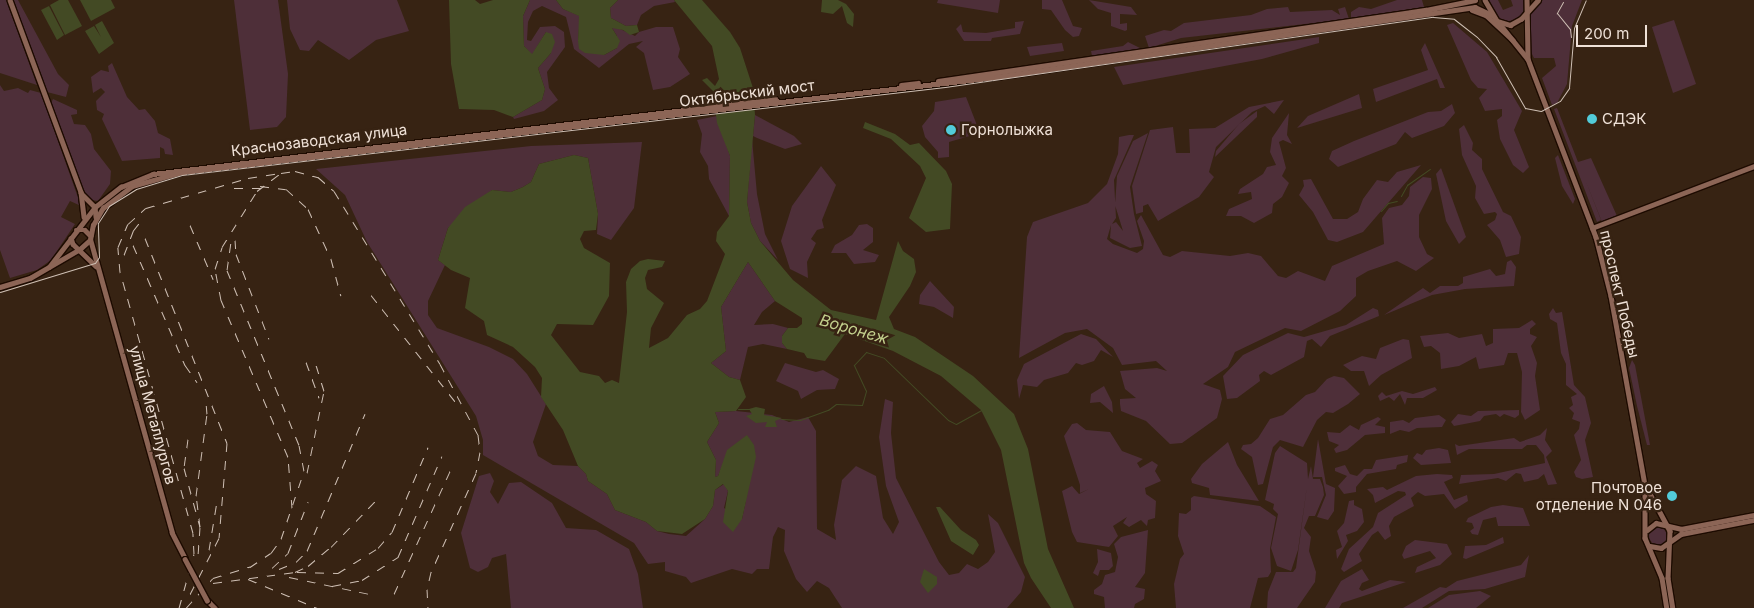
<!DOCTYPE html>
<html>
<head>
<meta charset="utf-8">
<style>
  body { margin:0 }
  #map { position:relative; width:1754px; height:608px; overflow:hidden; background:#372313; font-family:Inter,sans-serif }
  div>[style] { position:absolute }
  .green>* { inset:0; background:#4e2f39 }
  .round { border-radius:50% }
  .water>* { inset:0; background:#434a24 }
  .stream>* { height:1px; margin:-0.5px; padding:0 0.5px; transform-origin:0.5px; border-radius:0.5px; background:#434a24 }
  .roads { filter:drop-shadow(1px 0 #1d0b00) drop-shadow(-1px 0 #1d0b00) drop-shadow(0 1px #1d0b00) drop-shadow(0 -1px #1d0b00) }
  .secondary>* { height:4.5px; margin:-2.25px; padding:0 2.25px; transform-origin:2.25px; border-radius:2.25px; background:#8c6556 }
  .tram>* { height:1px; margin:-0.5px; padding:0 0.5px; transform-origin:0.5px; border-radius:0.5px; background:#cfc0b5 }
  .rail>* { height:1px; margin-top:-0.5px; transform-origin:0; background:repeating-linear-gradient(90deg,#cfc0b5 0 9px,transparent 0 18px) }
  .bridges { filter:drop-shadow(1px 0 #1d0b00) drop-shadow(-1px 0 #1d0b00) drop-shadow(0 1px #1d0b00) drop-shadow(0 -1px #1d0b00) }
  .secondary-bridge>* { height:4.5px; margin:-2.25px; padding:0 2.25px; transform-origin:2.25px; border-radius:2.25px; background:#8c6556 }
  .dots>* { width:14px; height:14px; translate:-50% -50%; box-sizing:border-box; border:2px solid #372313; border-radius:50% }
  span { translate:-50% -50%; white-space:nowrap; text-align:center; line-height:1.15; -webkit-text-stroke:5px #372313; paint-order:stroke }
  .street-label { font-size:15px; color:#efe1d7 }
  .poi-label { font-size:15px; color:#efe1d7 }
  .left { translate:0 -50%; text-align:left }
  .right { translate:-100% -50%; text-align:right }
  .water-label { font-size:16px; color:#c3d08d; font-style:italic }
  .scale { position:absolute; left:1576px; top:25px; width:71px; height:22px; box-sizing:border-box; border:2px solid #efe1d7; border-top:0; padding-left:6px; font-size:15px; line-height:18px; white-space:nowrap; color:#efe1d7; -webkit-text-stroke:4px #372313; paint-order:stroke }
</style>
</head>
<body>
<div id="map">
  <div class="green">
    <div style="clip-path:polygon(0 0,6px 0,37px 85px,0 73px)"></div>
    <div style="clip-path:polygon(12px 0,18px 0,58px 74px,69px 85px,66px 97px,47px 92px)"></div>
    <div style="clip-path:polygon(234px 0,278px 0,288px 74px,286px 117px,277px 127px,250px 130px)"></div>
    <div style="clip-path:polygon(287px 0,397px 0,409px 31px,376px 40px,349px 60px,318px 40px,309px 51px,300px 50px,290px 29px)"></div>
    <div style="clip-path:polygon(530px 0,556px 0,563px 9px,580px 16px,578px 41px,604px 55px,617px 48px,617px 36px,612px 28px,616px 27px,635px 36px,639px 32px,656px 27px,673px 27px,680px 49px,678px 57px,690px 74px,670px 87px,653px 90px,644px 53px,636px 47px,643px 41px,629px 44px,599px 68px,574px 49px,566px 17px,542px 6px,533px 11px,528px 22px,527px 40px,531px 41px,540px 27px,555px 26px,564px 32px,565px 47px,547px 72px,549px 88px,558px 100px,544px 111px,514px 119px,513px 117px,542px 100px,545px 89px,538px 68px,551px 53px,546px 32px,532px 55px,524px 46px,523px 16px)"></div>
    <div style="clip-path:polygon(618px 0,674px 0,675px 2px,654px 6px,641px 15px,637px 25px,626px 26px,611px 18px,610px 8px)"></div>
    <div style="clip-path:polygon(938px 0,1000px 0,998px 13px,937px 3px)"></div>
    <div style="clip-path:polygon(1042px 0,1062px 0,1073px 26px,1082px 28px,1079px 36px,1073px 37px,1065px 30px,1051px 10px,1042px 9px)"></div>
    <div style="clip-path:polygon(1089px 0,1131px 7px,1137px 15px,1120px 14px,1120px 24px,1127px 23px,1127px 30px,1125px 31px,1111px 26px,1111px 13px,1098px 9px)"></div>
    <div style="clip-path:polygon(1397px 0,1422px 0,1424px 7px,1351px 19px,1351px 12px,1359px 7px,1371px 9px)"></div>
    <div style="clip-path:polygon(1489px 0,1498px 0,1503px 10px,1513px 6px,1511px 0,1525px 0,1525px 8px,1519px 19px,1504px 22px,1494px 13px)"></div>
    <div style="clip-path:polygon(1543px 0,1582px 0,1572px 26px,1567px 84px,1557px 103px,1552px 105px,1542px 78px,1556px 66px,1554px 58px,1534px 58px,1529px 48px,1530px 14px)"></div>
    <div style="clip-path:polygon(1288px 7px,1290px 12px,1332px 10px,1340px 15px,1338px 9px,1345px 7px,1349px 19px,1181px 38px,1149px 48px,1145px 36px,1164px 30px,1171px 31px,1184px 23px,1251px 15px,1267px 9px)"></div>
    <div style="clip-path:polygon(1674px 20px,1696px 84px,1673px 93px,1652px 27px)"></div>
    <div style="clip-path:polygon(1024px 21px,1020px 34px,992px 38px,991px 41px,964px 41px,956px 29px,961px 24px,963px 32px,986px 33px,1015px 28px,1015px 22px)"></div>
    <div style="clip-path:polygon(1453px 23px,1487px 52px,1522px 111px,1514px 130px,1529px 167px,1523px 173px,1513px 165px,1500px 139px,1497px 120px,1502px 116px,1502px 109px,1485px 111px,1479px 98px,1487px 89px,1478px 88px,1471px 80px,1447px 25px)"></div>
    <div style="clip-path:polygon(1319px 37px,1319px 43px,1262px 59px,1123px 85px,1114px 67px)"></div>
    <div style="clip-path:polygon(1128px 42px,1142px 49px,1092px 56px,1091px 51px,1123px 46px)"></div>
    <div style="clip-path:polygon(1062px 43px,1064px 51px,1030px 56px,1027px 47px)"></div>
    <div style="clip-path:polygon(1425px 43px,1445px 88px,1440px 88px,1437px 79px,1376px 102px,1373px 89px,1428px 70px,1421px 50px)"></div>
    <div style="clip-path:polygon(112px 63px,127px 97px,139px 110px,145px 109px,155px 121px,158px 133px,170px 139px,173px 155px,165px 154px,164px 149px,160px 147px,160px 158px,122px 161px,102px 119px,104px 114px,97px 110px,96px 101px,105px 92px,101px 88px,93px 93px,91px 77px,101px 70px,109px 72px,108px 66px)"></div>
    <div style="clip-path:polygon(0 85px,4px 91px,18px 88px,28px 93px,30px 90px,41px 93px,81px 206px,70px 201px,61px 217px,75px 224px,51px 260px,37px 270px,10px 278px,0 250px)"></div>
    <div style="clip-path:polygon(1359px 94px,1362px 108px,1297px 128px,1308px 116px)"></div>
    <div style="clip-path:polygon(966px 97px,980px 133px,949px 142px,949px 157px,938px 158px,938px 152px,925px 137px,922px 126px,934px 111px,935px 102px)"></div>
    <div style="clip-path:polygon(53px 99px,77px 110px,77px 114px,71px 115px,74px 124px,85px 125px,91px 134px,94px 149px,111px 171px,110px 184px,98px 201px,91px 200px,82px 189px,51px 103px)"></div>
    <div style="clip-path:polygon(1284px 100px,1274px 114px,1265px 106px,1252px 112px,1216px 147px,1209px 172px,1214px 177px,1199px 197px,1158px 221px,1148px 204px,1143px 206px,1143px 212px,1136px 214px,1132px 186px,1150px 130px,1173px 127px,1176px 153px,1190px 153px,1189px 129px,1215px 128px,1249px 107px)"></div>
    <div style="clip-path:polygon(1452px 104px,1455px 113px,1444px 126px,1412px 138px,1405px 132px,1396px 144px,1338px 167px,1329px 159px,1332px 151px,1354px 141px,1428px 112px,1441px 111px)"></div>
    <div style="clip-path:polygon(1557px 108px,1578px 162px,1591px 158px,1617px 216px,1602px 222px,1585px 179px,1601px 220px,1597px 222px,1554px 109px)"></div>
    <div style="clip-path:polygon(1257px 111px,1257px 117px,1215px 157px,1216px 151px,1239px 124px)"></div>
    <div style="clip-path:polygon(1289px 113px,1287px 135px,1292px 144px,1283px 140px,1279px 142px,1286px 168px,1282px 176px,1289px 183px,1282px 197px,1273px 204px,1272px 213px,1254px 223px,1241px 216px,1226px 216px,1229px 209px,1252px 199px,1251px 192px,1238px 194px,1240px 189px,1263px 174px,1267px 167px,1276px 165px,1270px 152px,1272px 138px)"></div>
    <div style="clip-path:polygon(755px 115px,794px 136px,802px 144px,785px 149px,757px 138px,753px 136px)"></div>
    <div style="clip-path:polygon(717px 116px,730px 156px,729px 216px,709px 179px,708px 166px,700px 152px,702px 134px,697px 120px)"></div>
    <div style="clip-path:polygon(1464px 125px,1473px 143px,1472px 150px,1482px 159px,1482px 169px,1503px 212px,1511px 216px,1521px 237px,1519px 254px,1506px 257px,1500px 240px,1487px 225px,1495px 220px,1497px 214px,1495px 212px,1484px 214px,1475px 198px,1476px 186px,1462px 155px,1459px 129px)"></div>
    <div style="clip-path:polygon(1148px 133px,1130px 187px,1134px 214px,1142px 246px,1130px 248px,1110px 238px,1111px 225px,1107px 239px,1113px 244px,1137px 253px,1143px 249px,1144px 241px,1137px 221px,1141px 215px,1163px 255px,1170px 257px,1182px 251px,1230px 256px,1248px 253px,1261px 256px,1278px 276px,1286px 278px,1298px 271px,1325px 281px,1332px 266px,1384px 244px,1382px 218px,1389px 208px,1402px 205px,1409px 196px,1410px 187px,1423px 177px,1431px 178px,1432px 189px,1419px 215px,1419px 237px,1427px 254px,1434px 258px,1416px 271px,1397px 261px,1368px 271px,1356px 278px,1356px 296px,1340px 311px,1301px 331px,1285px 328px,1235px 352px,1228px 367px,1203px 384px,1220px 390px,1222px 399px,1217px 418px,1182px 443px,1170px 444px,1146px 421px,1121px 411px,1120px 404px,1120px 399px,1136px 398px,1125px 389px,1120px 371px,1157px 368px,1167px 371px,1156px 361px,1122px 365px,1113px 348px,1087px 329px,1065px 333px,1019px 358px,1027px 237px,1033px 222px,1088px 203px,1107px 184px,1118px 154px,1119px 137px,1129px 135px,1134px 135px,1114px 180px,1116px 218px,1112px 224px,1116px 222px,1123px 231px,1115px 205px,1117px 176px,1133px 141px)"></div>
    <div style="clip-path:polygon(752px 139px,757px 194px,765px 234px,778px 260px,760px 241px,751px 223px,747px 202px)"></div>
    <div style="clip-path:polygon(642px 142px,634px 208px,611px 240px,597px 234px,598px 214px,588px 158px,574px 155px,539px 164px,531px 182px,523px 187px,511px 192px,492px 190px,448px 228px,438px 260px,445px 265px,428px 301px,428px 315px,437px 328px,489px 347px,513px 359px,527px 374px,546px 404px,533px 442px,538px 456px,553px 465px,578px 466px,586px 474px,588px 481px,607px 494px,615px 510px,646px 522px,657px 531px,669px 534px,686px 536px,705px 519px,713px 506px,715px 490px,724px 484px,728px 491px,724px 508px,742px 519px,746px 500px,723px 464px,718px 476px,715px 477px,716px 460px,707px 442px,719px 423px,715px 412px,736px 411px,772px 415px,789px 422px,808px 417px,816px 431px,817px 529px,836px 540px,834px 525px,842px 480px,856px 466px,876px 476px,883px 518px,893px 534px,899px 522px,886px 486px,879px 437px,885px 399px,893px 402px,891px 433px,896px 478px,939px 562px,949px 575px,959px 573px,967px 564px,978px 569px,988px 562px,995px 552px,988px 514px,998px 523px,1025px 577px,1021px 592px,1007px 608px,842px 608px,829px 588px,817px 581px,807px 592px,796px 579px,784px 551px,785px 530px,778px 527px,773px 537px,769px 569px,757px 569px,752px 574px,732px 569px,691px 583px,686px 577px,665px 571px,665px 562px,648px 564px,634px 543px,483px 455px,483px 440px,476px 416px,367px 242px,345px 195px,316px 169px,531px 146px)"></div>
    <div style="clip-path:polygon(1558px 155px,1575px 199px,1573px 204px,1562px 186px,1555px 158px)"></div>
    <div style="clip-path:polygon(1421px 165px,1363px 232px,1337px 242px,1328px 240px,1313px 212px,1299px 195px,1304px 186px,1303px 180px,1311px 179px,1333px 219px,1347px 219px,1358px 212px,1363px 199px,1377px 180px,1388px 182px,1397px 172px)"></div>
    <div style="clip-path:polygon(821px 166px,836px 185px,822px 220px,824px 228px,817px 230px,811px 239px,816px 243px,807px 262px,808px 278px,790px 269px,781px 241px,792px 206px)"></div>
    <div style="clip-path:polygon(1441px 168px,1466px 237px,1459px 244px,1446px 221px,1436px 174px)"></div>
    <div style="clip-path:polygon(867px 224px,873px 228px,873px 242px,863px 250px,879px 255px,875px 262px,854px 264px,846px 253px,831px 253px,835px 245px,852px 235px,859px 225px)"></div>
    <div style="clip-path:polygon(1511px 260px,1516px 267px,1514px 286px,1465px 289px,1432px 295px,1384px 315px,1423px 288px,1430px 293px,1440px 286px,1458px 286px,1463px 283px,1463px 277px,1490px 269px,1496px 276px,1505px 274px,1507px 262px)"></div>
    <div style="clip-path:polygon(748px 262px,775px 301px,762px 312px,754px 325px,773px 324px,788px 328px,782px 336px,782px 343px,787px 349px,763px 344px,748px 347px,740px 380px,729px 377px,711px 363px,726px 351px,721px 307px)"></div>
    <div style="clip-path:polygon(930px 281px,954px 307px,953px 318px,934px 307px,919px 304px,920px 295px)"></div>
    <div style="clip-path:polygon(1373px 308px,1378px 310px,1379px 316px,1330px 336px,1321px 347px,1312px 339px,1307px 341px,1304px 357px,1271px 375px,1264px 371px,1259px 375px,1260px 381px,1237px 398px,1227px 399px,1223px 376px,1243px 355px,1288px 333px,1304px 337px,1346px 325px)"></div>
    <div style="clip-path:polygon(1553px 308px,1556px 313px,1562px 312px,1574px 385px,1585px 397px,1591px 423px,1585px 440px,1593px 477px,1582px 479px,1576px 477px,1574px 472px,1581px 460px,1574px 435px,1579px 429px,1580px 422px,1572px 419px,1574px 413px,1569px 408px,1573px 405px,1571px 397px,1577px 394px,1566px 385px,1566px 364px,1561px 353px,1557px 323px,1550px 319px,1549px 314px)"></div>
    <div style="clip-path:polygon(1532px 320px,1536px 324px,1530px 329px,1530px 334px,1537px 337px,1531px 346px,1537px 363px,1535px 376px,1540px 410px,1525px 420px,1521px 412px,1522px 372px,1517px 353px,1508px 353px,1504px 365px,1479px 369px,1476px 357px,1459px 366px,1441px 369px,1440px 353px,1431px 346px,1424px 347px,1420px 336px,1448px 333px,1459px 338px,1482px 334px,1486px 346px,1493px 343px,1493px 329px,1519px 328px)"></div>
    <div style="clip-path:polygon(1081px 334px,1096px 339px,1113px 357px,1101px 350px,1094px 361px,1082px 365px,1076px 363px,1068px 373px,1044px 380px,1037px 387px,1023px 385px,1019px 399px,1017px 380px,1024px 364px)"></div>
    <div style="clip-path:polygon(1403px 339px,1409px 340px,1412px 358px,1381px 375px,1369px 386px,1364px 371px,1351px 371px,1343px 365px,1362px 356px,1376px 359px,1380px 348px)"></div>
    <div style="clip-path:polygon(1632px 360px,1635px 365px,1650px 445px,1647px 445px,1637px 406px,1629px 368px)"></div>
    <div style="clip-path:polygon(785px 363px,816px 372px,823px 370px,839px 379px,835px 389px,817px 390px,801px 399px,798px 391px,776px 381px)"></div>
    <div style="clip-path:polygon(1334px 376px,1344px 378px,1360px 394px,1348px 404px,1333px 413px,1326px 412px,1317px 420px,1303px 447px,1280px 440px,1273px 447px,1263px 484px,1258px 485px,1252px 457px,1241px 449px,1243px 445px,1251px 444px,1258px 438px,1270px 419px,1283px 415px,1306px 395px,1315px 392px,1327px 379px)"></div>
    <div style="clip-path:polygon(1104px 386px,1112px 402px,1113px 413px,1100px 402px,1090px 403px,1091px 394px)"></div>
    <div style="clip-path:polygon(1435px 387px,1437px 390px,1423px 398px,1407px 398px,1405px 405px,1400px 394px,1394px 401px,1389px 397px,1380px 401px,1378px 396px,1382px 392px,1386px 396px,1402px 391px,1413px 394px)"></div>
    <div style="clip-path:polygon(1519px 410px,1519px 415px,1515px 418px,1504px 414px,1500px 417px,1496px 414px,1484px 416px,1480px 421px,1454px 426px,1451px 422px,1458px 414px,1471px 416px,1478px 411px)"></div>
    <div style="clip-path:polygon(1439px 415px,1446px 420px,1442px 427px,1417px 428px,1409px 432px,1400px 430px,1390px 434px,1390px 422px,1403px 420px,1409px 423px,1415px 418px)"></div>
    <div style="clip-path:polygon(1378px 417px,1381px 419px,1375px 425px,1385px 427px,1385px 433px,1365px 435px,1347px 450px,1336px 453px,1334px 449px,1339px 445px,1329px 441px,1327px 432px,1340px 433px,1350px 425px,1359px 430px,1361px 425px)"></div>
    <div style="clip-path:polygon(1077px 423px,1086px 430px,1110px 432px,1122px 451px,1143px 459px,1137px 463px,1140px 468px,1152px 461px,1158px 465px,1155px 471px,1161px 481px,1145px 488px,1146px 494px,1156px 501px,1155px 518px,1148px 520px,1147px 526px,1141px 520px,1129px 527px,1123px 523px,1127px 517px,1113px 526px,1118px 536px,1109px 547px,1077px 542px,1072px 532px,1062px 491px,1072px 486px,1079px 494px,1089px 489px,1080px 493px,1080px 485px,1064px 436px,1072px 424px)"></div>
    <div style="clip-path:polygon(1547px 428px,1545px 440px,1552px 451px,1546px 457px,1557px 484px,1548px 485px,1544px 474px,1538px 479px,1524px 482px,1521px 474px,1516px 473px,1506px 481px,1498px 478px,1459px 484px,1461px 475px,1494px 474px,1545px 463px,1544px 455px,1536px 445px,1527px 445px,1522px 449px,1469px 449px,1457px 455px,1455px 444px,1459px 446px,1514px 438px,1520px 442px,1540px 435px)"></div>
    <div style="clip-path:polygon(1318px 439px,1326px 484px,1335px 488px,1334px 511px,1328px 520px,1317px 517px,1326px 495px,1322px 477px,1313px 477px)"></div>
    <div style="clip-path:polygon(1228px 442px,1237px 465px,1259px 501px,1210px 495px,1209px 488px,1192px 483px,1191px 479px,1202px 464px)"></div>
    <div style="clip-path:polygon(1280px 446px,1307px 463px,1308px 479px,1311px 466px,1313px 479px,1320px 479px,1323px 487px,1324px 495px,1315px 516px,1309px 516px,1304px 528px,1311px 537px,1309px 551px,1316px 572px,1315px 582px,1297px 608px,1267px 608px,1268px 592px,1276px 572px,1293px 572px,1296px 568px,1307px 486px,1298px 550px,1291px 571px,1277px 566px,1271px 548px,1278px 514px,1273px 509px,1274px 504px,1265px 500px,1275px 453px)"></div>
    <div style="clip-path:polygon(1439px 448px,1448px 450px,1451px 463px,1421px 465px,1413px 458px,1417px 453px,1422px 455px,1426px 450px)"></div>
    <div style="clip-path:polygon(1408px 455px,1407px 462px,1397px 465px,1396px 469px,1367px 474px,1356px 487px,1356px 492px,1344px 494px,1338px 486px,1347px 476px,1335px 471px,1335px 468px,1345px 465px,1350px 474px,1357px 476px,1364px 469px,1372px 469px,1376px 460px)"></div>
    <div style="clip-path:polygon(490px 473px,494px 481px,490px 492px,498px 504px,509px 483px,521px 482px,552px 503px,566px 528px,596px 530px,629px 549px,638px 574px,643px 608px,511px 608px,506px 554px,492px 558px,488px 567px,478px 572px,470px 568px,461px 533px,479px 476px)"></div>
    <div style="clip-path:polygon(1437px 474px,1452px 475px,1453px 478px,1444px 482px,1454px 500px,1467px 495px,1468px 501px,1455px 509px,1444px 494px,1425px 496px,1418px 492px,1411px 498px,1414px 506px,1394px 517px,1389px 526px,1391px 536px,1385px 540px,1378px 531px,1372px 535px,1359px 554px,1362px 561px,1344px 572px,1341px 569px,1349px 549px,1373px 527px,1378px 513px,1406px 495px,1405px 492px,1398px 491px,1375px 503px,1373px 495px,1367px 489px,1383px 487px,1387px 490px,1416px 476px)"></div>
    <div style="clip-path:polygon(1194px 496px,1260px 506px,1276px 517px,1270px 549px,1271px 572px,1268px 577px,1258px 578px,1250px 608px,1176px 608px,1174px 584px,1180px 559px,1184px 554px,1178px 536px,1179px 513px,1186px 514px,1191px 510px,1191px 498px)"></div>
    <div style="clip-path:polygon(1354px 500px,1354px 505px,1362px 509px,1364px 522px,1357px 531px,1346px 535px,1348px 541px,1337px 559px,1336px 550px,1342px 547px,1337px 531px,1344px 523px,1349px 501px)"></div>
    <div style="clip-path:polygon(1503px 505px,1523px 508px,1530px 526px,1498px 526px,1496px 517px,1483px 520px,1478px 535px,1472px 534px,1470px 531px,1474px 528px,1472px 523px,1466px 522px,1468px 518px,1491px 507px)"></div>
    <div class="round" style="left:1649px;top:527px;width:18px;height:18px"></div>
    <div style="clip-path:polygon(1148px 530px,1145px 573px,1135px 587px,1145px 589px,1144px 599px,1135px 604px,1134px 608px,1105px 608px,1104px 597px,1094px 594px,1094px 590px,1102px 584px,1105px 575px,1115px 572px,1118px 557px,1114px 544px,1121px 537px)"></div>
    <div style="clip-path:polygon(1503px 537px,1504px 543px,1466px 559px,1463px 558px,1465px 546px,1486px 545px)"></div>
    <div style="clip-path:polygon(1415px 540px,1447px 544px,1452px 554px,1440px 565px,1415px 573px,1417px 567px,1436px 558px,1430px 551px,1404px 559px,1402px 555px,1406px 546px)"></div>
    <div style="clip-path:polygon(1097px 549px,1111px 553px,1113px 566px,1109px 570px,1100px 570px,1098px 576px,1093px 573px,1098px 562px)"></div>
    <div style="clip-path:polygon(1529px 555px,1525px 577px,1485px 589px,1449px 591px,1422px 608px,1403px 608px,1440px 587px,1446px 588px,1457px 581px,1521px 565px)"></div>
    <div style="clip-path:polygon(1362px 569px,1369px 580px,1362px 583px,1359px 589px,1362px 591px,1390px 580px,1406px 582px,1342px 603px,1339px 608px,1325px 608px,1341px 581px)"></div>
    <div style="clip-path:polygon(1480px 591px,1491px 596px,1476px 608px,1428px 608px,1449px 595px)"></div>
  </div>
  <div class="water">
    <div style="clip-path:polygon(59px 0,68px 0,82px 26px,65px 35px,50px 5px)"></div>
    <div style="clip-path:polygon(80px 0,111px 0,115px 8px,91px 21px)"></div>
    <div style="clip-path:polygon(449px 0,475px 0,480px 4px,493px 0,530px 0,523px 16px,524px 46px,532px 54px,546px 32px,552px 34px,555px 42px,551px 53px,538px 68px,545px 89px,542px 100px,513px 117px,494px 110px,459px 109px,451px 64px)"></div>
    <div style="clip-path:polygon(556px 0,618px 0,610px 8px,611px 18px,626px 26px,637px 25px,639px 32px,630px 35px,623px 30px,612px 28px,620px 41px,617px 48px,604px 55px,585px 53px,579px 49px,578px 41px,579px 16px,563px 9px)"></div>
    <div style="clip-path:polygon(674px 0,702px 0,730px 32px,740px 48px,753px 88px,755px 115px,747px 202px,751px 223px,760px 241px,793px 280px,831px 310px,876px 320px,898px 241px,903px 251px,914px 259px,916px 272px,910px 286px,889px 317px,894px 329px,915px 337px,973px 376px,1014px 414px,1028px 449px,1048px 549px,1074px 608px,1051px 608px,1031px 578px,1024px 563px,1001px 450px,981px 410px,941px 376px,893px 351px,845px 334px,825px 361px,807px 358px,804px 353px,787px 349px,782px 343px,782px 336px,788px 328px,797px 328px,802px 324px,802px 318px,775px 301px,748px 262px,721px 307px,726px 351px,711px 363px,729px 377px,740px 380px,746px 397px,736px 411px,715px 412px,719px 423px,707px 442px,716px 460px,715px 477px,718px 476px,727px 450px,747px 435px,754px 445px,756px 457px,742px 519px,733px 532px,723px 522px,728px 491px,723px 484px,715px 490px,713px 506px,705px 519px,682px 534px,657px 531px,646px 522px,615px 510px,607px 494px,588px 481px,586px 474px,578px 466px,563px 430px,541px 397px,542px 378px,535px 367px,513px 347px,487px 335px,484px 321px,465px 308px,470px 278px,451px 270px,438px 260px,448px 228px,465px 207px,492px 190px,511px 192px,523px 187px,531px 182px,539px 164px,574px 155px,588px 158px,598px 214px,596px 230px,584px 231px,580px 239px,584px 248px,610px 263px,609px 296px,593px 325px,557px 324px,551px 335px,580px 372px,599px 376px,605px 383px,612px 380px,619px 383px,627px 312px,626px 282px,631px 269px,640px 261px,648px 259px,665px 261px,662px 267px,648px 270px,645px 278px,647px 289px,664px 303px,651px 328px,649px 348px,668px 338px,687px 315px,700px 309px,707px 301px,725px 254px,716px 241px,717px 232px,729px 216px,730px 156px,717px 123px,713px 91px,702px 80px,707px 78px,715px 86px,719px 79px,712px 46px)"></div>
    <div style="clip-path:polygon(822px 0,838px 0,846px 4px,854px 14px,853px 27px,847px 23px,842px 6px,833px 14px,821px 12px)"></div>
    <div style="clip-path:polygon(49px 6px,64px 35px,57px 40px,41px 10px)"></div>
    <div style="clip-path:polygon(102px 21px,114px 43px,99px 54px,85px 31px,94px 26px,101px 37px,95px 25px)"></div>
    <div style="clip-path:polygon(865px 122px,895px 134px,910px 145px,919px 143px,946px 171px,952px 184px,950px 229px,926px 232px,909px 218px,926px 178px,920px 166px,891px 139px,863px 128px)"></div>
    <div style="clip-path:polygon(756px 407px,765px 409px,764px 415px,782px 418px,775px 421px,777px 427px,765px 427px,767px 422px,756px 423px,746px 416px,752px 414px,749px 409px)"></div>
    <div style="clip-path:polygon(936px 507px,940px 507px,961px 530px,976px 540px,979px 545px,973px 555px,951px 541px)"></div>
    <div style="clip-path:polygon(924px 569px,937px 577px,937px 584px,928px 593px,920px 582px)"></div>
  </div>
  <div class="stream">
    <div style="left:1401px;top:196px;width:13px;rotate:-61deg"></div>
    <div style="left:1407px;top:185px;width:28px;rotate:-35deg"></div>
    <div style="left:1381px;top:211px;width:11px;rotate:-49deg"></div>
    <div style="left:1388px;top:203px;width:9px;rotate:-13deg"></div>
    <div style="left:738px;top:409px;width:12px"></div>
    <div style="left:781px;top:419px;width:19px;rotate:3deg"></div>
    <div style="left:800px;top:420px;width:30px;rotate:-20deg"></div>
    <div style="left:828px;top:410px;width:10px;rotate:-37deg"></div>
    <div style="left:836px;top:404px;width:26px;rotate:2deg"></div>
    <div style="left:862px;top:405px;width:15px;rotate:-74deg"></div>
    <div style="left:866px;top:391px;width:29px;rotate:-115deg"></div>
    <div style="left:854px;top:365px;width:18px;rotate:-47deg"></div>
    <div style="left:866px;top:352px;width:19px;rotate:18deg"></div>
    <div style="left:884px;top:358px;width:89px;rotate:44.1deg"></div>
    <div style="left:948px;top:420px;width:9px;rotate:27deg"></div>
    <div style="left:956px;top:424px;width:29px;rotate:-29deg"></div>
  </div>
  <div class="roads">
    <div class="secondary">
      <div style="left:10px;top:0;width:205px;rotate:69.7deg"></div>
      <div style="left:81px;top:192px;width:25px;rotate:83deg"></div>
      <div style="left:1485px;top:0;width:24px;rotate:60deg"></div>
      <div style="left:1497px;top:21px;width:14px;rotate:17deg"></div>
      <div style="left:1510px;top:25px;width:13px;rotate:-29deg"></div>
      <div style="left:1521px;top:19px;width:25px;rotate:-48deg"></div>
      <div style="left:1527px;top:0;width:59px;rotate:89deg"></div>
      <div style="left:1528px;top:59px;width:191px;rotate:69.1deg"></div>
      <div style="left:1596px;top:237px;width:61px;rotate:75.7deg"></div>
      <div style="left:1611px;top:296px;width:192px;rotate:79.8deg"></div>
      <div style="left:1645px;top:485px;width:53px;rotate:90deg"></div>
      <div style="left:1645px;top:538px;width:43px;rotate:67deg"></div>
      <div style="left:1662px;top:578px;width:30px;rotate:81deg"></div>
      <div style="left:1472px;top:10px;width:15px;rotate:20deg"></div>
      <div style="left:1486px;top:15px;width:37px;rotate:43deg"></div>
      <div style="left:1499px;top:23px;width:45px;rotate:51.3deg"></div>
      <div style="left:938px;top:81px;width:493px;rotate:-8.3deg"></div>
      <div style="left:1426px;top:10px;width:50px;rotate:-11.5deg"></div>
      <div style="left:901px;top:85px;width:17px;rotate:-7deg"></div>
      <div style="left:81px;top:193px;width:20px;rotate:45deg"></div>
      <div style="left:95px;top:207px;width:10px;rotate:84deg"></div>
      <div style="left:1592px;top:228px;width:173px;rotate:-20.9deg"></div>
      <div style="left:76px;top:230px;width:9px"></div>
      <div style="left:85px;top:230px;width:8px;rotate:45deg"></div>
      <div style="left:71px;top:238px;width:6px;rotate:72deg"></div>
      <div style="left:73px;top:244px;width:32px;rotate:44deg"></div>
      <div style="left:49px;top:267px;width:76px;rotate:-52.5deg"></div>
      <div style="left:95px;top:207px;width:33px;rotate:-38deg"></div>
      <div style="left:121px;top:187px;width:35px;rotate:-22deg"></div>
      <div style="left:153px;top:174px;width:627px;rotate:-6.86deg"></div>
      <div style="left:0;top:287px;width:31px;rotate:-17deg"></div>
      <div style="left:30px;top:278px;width:58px;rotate:-30.1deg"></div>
      <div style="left:80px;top:249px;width:13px;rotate:-42deg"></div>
      <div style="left:1646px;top:486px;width:51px;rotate:61.9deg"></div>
      <div style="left:1670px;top:531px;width:47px;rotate:92.4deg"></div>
      <div style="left:1668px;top:578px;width:30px;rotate:81deg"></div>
      <div style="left:1647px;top:530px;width:11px;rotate:-38deg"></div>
      <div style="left:1656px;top:523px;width:26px;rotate:13deg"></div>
      <div style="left:1681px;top:529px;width:74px;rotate:-10.9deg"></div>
      <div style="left:1650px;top:546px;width:11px;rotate:10deg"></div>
      <div style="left:1661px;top:548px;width:24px;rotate:-35deg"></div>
      <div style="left:1681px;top:534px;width:74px;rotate:-10.9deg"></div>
      <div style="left:185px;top:559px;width:29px;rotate:-117deg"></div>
      <div style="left:172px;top:533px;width:304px;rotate:-105.6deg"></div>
      <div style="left:90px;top:240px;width:15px;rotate:-79deg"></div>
      <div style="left:93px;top:225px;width:20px;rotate:-60deg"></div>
      <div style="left:103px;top:208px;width:36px;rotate:-37deg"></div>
      <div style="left:132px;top:186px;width:52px;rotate:-15.6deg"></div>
      <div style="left:182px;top:172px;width:820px;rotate:-6.66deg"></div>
      <div style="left:996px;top:77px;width:484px;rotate:-8.3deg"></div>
      <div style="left:1475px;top:7px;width:19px;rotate:25deg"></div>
      <div style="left:207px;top:600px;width:11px;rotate:45deg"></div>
    </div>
  </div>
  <div class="tram">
    <div style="left:1563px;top:2px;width:13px;rotate:119deg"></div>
    <div style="left:1557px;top:13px;width:21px;rotate:51deg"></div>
    <div style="left:1570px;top:29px;width:8px;rotate:83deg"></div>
    <div style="left:0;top:292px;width:99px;rotate:-17deg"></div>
    <div style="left:95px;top:263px;width:7px;rotate:-56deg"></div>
    <div style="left:99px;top:257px;width:34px;rotate:-92deg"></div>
    <div style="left:98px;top:223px;width:20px;rotate:-57deg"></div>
    <div style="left:109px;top:206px;width:32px;rotate:-32deg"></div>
    <div style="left:136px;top:189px;width:48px;rotate:-16.9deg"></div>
    <div style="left:182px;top:175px;width:768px;rotate:-6.58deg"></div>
    <div style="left:945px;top:87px;width:493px;rotate:-8.2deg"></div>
    <div style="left:1433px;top:17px;width:21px;rotate:5deg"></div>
    <div style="left:1454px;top:19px;width:29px;rotate:38deg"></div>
    <div style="left:1477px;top:37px;width:28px;rotate:46deg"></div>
    <div style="left:1496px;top:57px;width:59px;rotate:60.4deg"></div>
    <div style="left:1525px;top:108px;width:16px;rotate:11deg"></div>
    <div style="left:1541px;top:111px;width:21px;rotate:-28deg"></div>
    <div style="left:1560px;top:101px;width:16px;rotate:-55deg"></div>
    <div style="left:1569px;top:88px;width:60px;rotate:-85.2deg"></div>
    <div style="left:1574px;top:28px;width:30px;rotate:-67deg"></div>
  </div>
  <div class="rail">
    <div style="left:260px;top:186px;width:26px;rotate:7deg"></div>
    <div style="left:286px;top:189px;width:30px;rotate:42deg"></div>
    <div style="left:308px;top:209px;width:55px;rotate:65.3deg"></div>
    <div style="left:331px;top:259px;width:38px;rotate:75deg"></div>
    <div style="left:234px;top:188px;width:30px"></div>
    <div style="left:190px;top:225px;width:59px;rotate:66.9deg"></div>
    <div style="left:145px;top:238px;width:221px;rotate:68.2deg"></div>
    <div style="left:227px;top:443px;width:95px;rotate:94.8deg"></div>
    <div style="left:219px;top:538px;width:65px;rotate:117.3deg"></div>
    <div style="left:235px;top:240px;width:14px;rotate:86deg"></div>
    <div style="left:236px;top:254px;width:91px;rotate:68.8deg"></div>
    <div style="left:133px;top:245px;width:131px;rotate:66.6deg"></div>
    <div style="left:185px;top:365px;width:21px;rotate:55deg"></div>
    <div style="left:124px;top:255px;width:26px;rotate:-69deg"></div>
    <div style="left:133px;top:231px;width:16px;rotate:-52deg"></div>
    <div style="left:371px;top:295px;width:140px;rotate:51.7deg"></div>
    <div style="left:306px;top:362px;width:38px;rotate:70deg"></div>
    <div style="left:188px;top:439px;width:29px;rotate:98deg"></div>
    <div style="left:184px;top:468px;width:61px;rotate:74.8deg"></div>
    <div style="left:200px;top:527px;width:27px;rotate:94deg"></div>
    <div style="left:307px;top:473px;width:84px;rotate:-78.3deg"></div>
    <div style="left:324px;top:391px;width:34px;rotate:-107deg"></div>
    <div style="left:292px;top:508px;width:51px;rotate:-94.5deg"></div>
    <div style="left:288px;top:457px;width:171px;rotate:-113.1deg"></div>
    <div style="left:221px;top:300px;width:32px;rotate:-101deg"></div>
    <div style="left:215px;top:269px;width:23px;rotate:-72deg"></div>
    <div style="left:222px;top:247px;width:66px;rotate:-58deg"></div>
    <div style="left:257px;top:191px;width:30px;rotate:-37deg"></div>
    <div style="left:281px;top:173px;width:14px;rotate:-8deg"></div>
    <div style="left:295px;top:171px;width:24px;rotate:15deg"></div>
    <div style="left:318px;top:177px;width:21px;rotate:41deg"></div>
    <div style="left:334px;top:191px;width:203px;rotate:58.5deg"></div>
    <div style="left:440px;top:364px;width:81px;rotate:61.8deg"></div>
    <div style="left:478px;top:435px;width:17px;rotate:83deg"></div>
    <div style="left:480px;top:452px;width:21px;rotate:101deg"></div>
    <div style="left:476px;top:473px;width:109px;rotate:114.4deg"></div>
    <div style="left:431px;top:572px;width:17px;rotate:103deg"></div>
    <div style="left:427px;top:589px;width:19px;rotate:87deg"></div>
    <div style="left:200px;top:527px;width:31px;rotate:-97deg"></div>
    <div style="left:196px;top:496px;width:83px;rotate:-82.4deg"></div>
    <div style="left:207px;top:414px;width:11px;rotate:-95deg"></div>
    <div style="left:209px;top:550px;width:50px;rotate:-80.7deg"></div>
    <div style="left:272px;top:568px;width:22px;rotate:-43deg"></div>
    <div style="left:288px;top:553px;width:55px;rotate:-68.6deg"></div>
    <div style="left:279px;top:569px;width:18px;rotate:-22deg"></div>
    <div style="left:296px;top:562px;width:16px;rotate:-45deg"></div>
    <div style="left:307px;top:551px;width:149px;rotate:-67.1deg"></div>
    <div style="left:297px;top:572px;width:41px;rotate:1.4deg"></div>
    <div style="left:338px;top:573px;width:47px;rotate:-32deg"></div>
    <div style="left:378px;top:548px;width:21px;rotate:-49deg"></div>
    <div style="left:392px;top:532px;width:92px;rotate:-67deg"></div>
    <div style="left:289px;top:577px;width:83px;rotate:11.9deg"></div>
    <div style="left:248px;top:579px;width:75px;rotate:22.8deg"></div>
    <div style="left:213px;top:583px;width:83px;rotate:-7.6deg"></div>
    <div style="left:295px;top:572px;width:14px;rotate:-25deg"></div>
    <div style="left:308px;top:566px;width:30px;rotate:-40deg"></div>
    <div style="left:331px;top:547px;width:71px;rotate:-46.1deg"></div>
    <div style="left:332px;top:586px;width:31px;rotate:-11deg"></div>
    <div style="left:362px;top:580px;width:43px;rotate:-32.6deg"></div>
    <div style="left:398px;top:557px;width:110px;rotate:-66.5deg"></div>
    <div style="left:394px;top:594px;width:137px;rotate:-65.5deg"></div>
    <div style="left:179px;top:608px;width:56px;rotate:-74.5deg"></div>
    <div style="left:194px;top:554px;width:21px;rotate:-93deg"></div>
    <div style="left:193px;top:533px;width:271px;rotate:-105.6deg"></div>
    <div style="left:120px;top:272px;width:25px;rotate:-95deg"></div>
    <div style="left:118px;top:247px;width:25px;rotate:-67deg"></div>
    <div style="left:128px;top:224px;width:24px;rotate:-42deg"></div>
    <div style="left:146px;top:208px;width:106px;rotate:-16.4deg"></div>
    <div style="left:248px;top:178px;width:31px;rotate:-9deg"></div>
    <div style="left:186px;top:608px;width:40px;rotate:-48deg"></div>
    <div style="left:213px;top:578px;width:39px;rotate:-17deg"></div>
    <div style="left:250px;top:567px;width:25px;rotate:-34deg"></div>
    <div style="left:271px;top:553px;width:17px;rotate:-54deg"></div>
    <div style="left:281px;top:539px;width:72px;rotate:-71.3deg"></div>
    <div style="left:304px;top:471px;width:26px;rotate:-101deg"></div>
    <div style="left:299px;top:445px;width:189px;rotate:-112.4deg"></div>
    <div style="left:227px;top:270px;width:35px;rotate:-82deg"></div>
  </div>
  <div class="bridges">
    <div class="secondary-bridge">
      <div style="left:185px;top:559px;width:47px;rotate:61.8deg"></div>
    </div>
  </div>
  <div class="dots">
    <div style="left:1592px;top:119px;background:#52cbd9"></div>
    <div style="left:951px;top:130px;background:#52cbd9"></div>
    <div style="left:1672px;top:496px;background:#52cbd9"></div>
  </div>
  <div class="street-label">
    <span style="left:747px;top:93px;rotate:-7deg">Октябрьский мост</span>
    <span style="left:319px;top:140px;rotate:-7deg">Краснозаводская улица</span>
    <span style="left:1620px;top:294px;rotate:77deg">проспект Победы</span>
    <span style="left:153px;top:415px;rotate:75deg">улица Металлургов</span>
  </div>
  <div class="poi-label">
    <span class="left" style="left:1602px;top:119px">СДЭК</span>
    <span class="left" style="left:961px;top:130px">Горнолыжка</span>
    <span class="right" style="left:1662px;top:496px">Почтовое<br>отделение N 046</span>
  </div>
  <div class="water-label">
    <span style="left:854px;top:329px;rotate:16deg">Воронеж</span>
  </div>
  <div class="scale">200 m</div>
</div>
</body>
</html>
